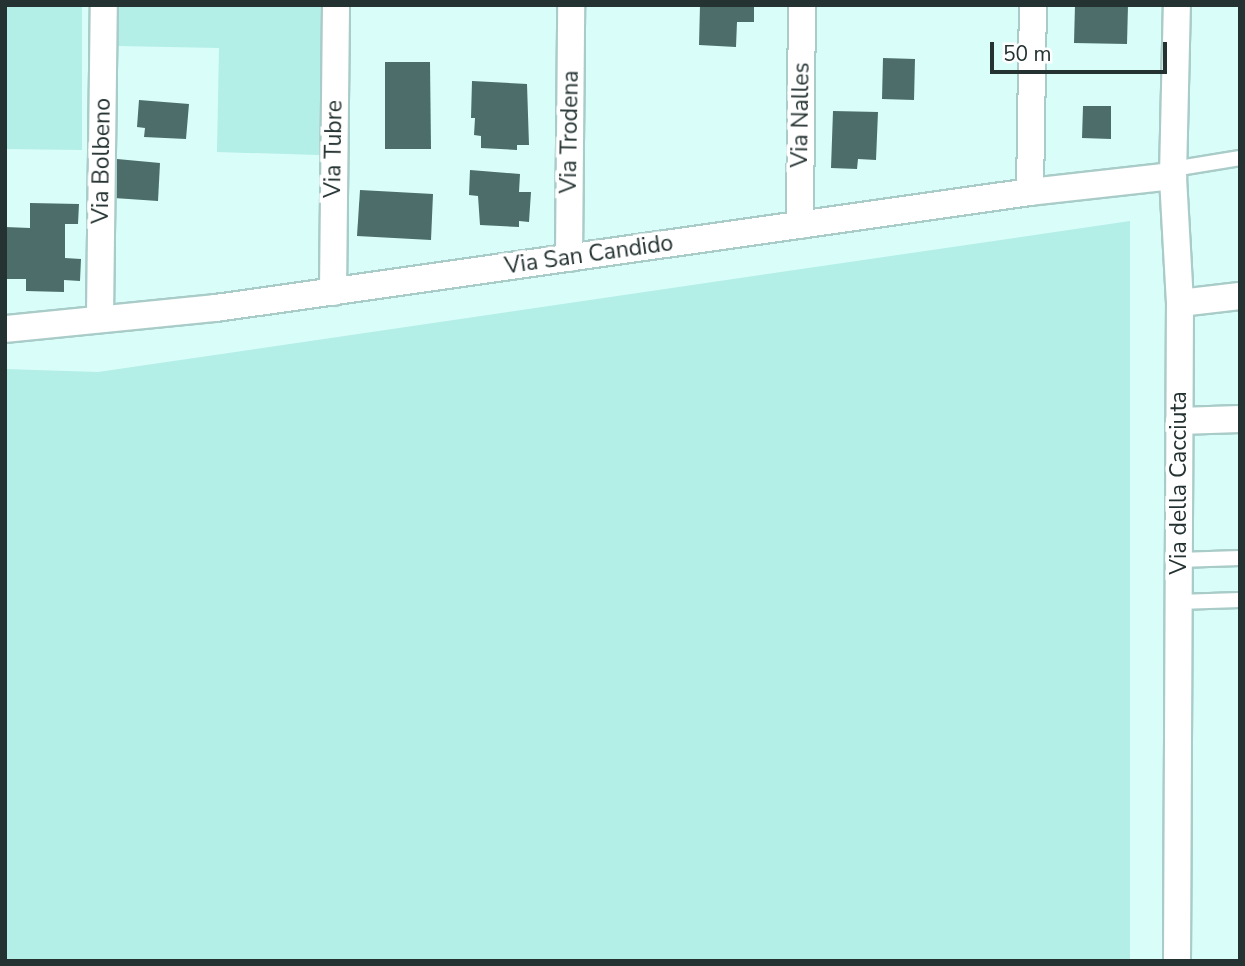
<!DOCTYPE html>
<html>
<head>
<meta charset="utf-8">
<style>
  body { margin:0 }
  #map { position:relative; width:1245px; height:966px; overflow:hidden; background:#d9fdf9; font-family:"Nunito Sans",sans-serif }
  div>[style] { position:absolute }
  .green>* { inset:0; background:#b3eee7 }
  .building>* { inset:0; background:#4c6d69 }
  .roads { filter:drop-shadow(2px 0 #a9ccc8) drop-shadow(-2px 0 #a9ccc8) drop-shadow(0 2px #a9ccc8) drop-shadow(0 -2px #a9ccc8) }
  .service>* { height:14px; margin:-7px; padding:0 7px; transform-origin:7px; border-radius:7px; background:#fff }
  .minor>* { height:26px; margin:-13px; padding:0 13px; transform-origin:13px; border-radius:13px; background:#fff }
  span { translate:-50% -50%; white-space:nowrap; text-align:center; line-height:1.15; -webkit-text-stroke:7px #fff; paint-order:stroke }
  .street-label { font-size:23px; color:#243231 }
  .frame { position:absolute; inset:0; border:7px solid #243231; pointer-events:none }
  .scale { position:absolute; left:990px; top:42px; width:177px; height:32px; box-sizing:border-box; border:4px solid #243231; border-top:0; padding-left:9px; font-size:21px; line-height:24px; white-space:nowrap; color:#243231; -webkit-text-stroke:5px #fff; paint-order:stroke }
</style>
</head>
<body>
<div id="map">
  <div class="green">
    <div style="clip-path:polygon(5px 5px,82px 5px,82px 150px,5px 149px)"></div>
    <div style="clip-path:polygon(118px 5px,322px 5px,319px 155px,217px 152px,219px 48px,118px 46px)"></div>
    <div style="clip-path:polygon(1130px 221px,1130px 961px,5px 961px,5px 369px,98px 372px)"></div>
  </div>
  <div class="building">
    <div style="clip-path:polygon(700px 5px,754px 5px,754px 22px,737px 22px,736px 47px,699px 45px)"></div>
    <div style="clip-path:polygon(1075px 5px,1128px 5px,1127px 44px,1074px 43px)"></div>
    <div style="clip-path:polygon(883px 58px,915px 59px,914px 100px,882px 99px)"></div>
    <div style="clip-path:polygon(385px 62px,430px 62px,431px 149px,385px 149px)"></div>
    <div style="clip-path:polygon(472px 81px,527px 84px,529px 145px,517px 145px,517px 150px,481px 148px,481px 136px,474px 135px,475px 118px,471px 118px)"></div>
    <div style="clip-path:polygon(139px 100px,189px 104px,186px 139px,144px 137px,145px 128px,137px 127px)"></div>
    <div style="clip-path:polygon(1083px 106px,1111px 106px,1111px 139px,1082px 138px)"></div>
    <div style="clip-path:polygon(833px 111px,878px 112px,876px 160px,858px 159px,857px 169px,831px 168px)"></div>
    <div style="clip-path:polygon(117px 159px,160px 163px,158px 201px,114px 198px)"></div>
    <div style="clip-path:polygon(470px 170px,520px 174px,519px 192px,531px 192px,529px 222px,519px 221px,519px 227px,480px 225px,478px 196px,469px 195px)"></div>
    <div style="clip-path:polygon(360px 190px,433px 194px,431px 240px,357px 236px)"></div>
    <div style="clip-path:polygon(30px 203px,79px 204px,78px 224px,65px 224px,65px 258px,81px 259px,80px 281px,64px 280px,64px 292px,26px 291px,26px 279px,5px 279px,5px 227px,30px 228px)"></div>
  </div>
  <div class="roads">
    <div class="service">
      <div style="left:1173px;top:169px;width:68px;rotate:-9.3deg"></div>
      <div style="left:1178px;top:560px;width:62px;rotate:-1.8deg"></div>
      <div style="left:1178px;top:602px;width:62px;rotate:-1.8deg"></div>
    </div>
    <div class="minor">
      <div style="left:1030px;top:192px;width:187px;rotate:-89.1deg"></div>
      <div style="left:800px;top:225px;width:220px;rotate:-89.5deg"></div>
      <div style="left:569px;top:258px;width:253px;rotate:-89.5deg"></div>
      <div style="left:333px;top:292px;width:287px;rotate:-89.4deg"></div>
      <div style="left:1180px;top:303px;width:60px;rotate:-6.7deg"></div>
      <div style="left:100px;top:316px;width:311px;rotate:-89.3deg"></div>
      <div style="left:5px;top:329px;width:212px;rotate:-5.7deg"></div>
      <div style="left:216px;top:308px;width:822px;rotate:-8.11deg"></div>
      <div style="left:1030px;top:192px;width:144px;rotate:-6.4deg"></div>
      <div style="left:1179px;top:421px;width:61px;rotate:-1.9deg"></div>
      <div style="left:1177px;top:961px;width:658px;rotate:-89.74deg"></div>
      <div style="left:1180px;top:303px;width:127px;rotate:-93.2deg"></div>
      <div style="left:1173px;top:176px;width:171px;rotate:-88.7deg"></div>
    </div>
  </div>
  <div class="street-label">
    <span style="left:801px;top:115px;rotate:-89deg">Via Nalles</span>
    <span style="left:570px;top:132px;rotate:-89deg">Via Trodena</span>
    <span style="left:334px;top:149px;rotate:-89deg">Via Tubre</span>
    <span style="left:102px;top:161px;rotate:-89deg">Via Bolbeno</span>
    <span style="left:589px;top:255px;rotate:-8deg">Via San Candido</span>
    <span style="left:1179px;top:483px;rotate:-90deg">Via della Cacciuta</span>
  </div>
  <div class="frame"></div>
  <div class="scale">50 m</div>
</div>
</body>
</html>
